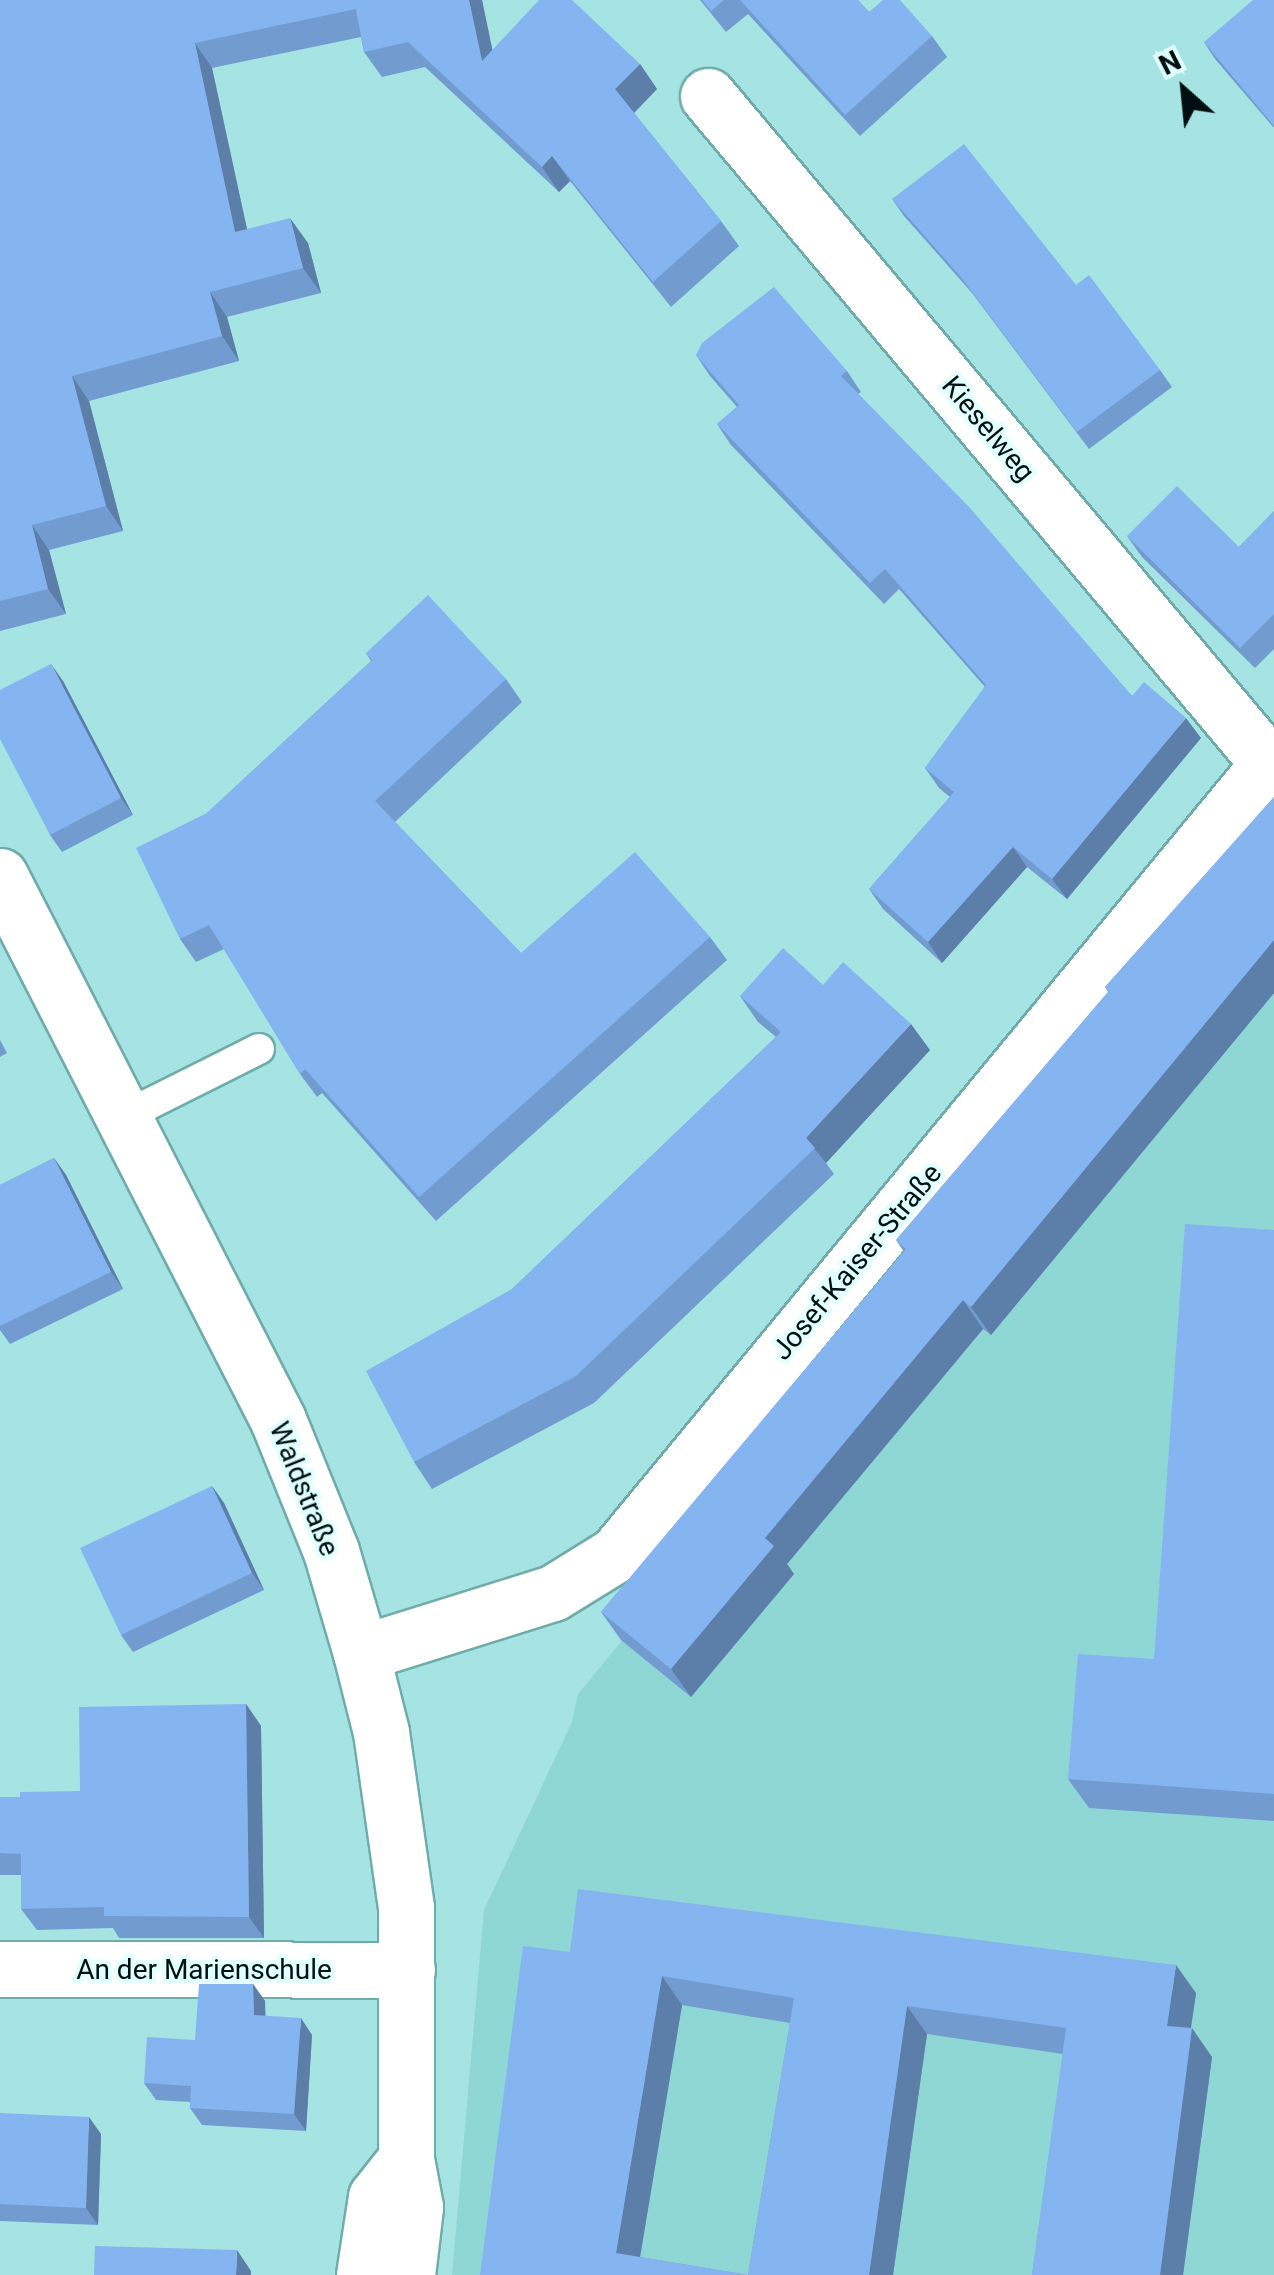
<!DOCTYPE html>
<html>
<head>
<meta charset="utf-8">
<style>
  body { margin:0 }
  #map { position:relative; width:1274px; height:2275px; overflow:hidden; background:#a5e4e2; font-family:Roboto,sans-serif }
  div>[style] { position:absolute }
  .built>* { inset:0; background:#8ed7d5 }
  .roads { filter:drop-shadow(2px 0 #6eacaa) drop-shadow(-2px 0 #6eacaa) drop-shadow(0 2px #6eacaa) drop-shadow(0 -2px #6eacaa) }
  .service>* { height:30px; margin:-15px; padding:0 15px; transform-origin:15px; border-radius:15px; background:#fff }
  .minor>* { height:55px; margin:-27.5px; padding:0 27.5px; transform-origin:27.5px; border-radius:27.5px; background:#fff }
  .tertiary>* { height:55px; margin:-27.5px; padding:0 27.5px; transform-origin:27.5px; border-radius:27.5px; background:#fff }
  .wall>* { inset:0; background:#729ccf }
  .shaded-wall>* { inset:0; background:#5c7fa9 }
  .building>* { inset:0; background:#84b5f1 }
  span { translate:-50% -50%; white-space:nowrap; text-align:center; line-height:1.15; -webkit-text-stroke:8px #e0fffe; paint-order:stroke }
  .street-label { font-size:28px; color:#001010 }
  .north { position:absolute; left:1134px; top:40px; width:100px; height:100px; -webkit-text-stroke:8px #e0fffe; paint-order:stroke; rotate:333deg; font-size:28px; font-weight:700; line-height:40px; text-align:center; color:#001010 }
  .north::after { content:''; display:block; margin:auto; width:35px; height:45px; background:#001010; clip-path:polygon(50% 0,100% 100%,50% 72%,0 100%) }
</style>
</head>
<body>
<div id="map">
  <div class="built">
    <div style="clip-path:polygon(1274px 848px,1274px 2275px,452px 2275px,484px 1910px,572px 1722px,578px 1694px)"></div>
  </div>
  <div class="roads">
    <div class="service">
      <div style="left:123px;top:1117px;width:152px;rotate:-26.6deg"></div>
    </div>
    <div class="minor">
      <div style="left:708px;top:96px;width:871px;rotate:49.98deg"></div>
      <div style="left:361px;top:1653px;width:201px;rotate:-17.4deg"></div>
      <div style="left:553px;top:1593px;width:74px;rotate:-31.8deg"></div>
      <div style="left:616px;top:1554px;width:1034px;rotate:-50.46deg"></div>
      <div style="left:0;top:1969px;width:407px;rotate:0.1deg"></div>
    </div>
    <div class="tertiary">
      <div style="left:0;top:876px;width:611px;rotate:62.93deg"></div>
      <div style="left:278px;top:1420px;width:141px;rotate:68deg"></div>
      <div style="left:331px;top:1551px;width:106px;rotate:73.6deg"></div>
      <div style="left:361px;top:1653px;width:81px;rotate:75.8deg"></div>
      <div style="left:381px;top:1732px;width:178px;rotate:81.9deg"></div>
      <div style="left:406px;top:1908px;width:251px;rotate:90deg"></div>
      <div style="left:406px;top:2159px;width:49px;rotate:79.4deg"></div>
      <div style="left:415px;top:2207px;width:68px;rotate:96.7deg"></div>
      <div style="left:364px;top:2275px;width:79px;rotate:-81.3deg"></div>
      <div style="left:376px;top:2197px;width:48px;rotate:-51.7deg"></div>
    </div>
  </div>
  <div class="wall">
    <div style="clip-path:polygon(0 0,482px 0,492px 50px,640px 64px,657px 89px,634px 113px,721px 221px,739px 246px,671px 307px,570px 181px,559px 192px,425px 67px,382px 77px,364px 52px,361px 37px,212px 68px,247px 229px,308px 243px,321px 293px,227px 317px,239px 361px,89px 401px,123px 531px,49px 550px,66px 614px,0 631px)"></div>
    <div style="clip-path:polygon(700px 0,858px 0,869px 12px,932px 36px,947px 57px,860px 136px,748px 14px,726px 32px)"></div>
    <div style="clip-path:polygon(1274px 0,1274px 128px,1215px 59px,1204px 42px)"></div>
    <div style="clip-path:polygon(892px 199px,1160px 370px,1172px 387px,1089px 449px,972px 293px,904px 216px)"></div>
    <div style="clip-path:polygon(696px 355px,847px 371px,861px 392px,858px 394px,1132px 696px,1201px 738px,1067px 899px,1027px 867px,942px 963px,883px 909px,869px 889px,950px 797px,939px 788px,925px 768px,985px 687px,899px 589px,884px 604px,731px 445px,717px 424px,737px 407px,710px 376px)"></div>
    <div style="clip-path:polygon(1274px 511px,1274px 649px,1255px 668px,1142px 557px,1127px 536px,1239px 547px)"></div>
    <div style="clip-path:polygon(366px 653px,506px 679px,522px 702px,395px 822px,521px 953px,710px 937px,727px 960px,436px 1221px,322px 1093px,317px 1097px,300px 1074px,224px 949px,196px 962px,180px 939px,207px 813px,371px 661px)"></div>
    <div style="clip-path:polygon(63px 681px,133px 815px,62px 852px,50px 835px)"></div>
    <div style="clip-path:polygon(1274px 797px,1274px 993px,991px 1335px,983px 1329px,787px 1564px,794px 1574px,691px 1697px,621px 1640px,601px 1612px,904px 1252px,896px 1240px,1108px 992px,1105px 987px)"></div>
    <div style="clip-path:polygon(823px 985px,930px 1050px,826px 1163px,834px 1174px,594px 1403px,432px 1489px,414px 1462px,512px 1289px,776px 1037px,758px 1022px,740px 996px)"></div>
    <div style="clip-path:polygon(0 1040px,7px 1053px,0 1057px)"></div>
    <div style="clip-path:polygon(54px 1158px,66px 1175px,123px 1289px,10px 1344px,0 1330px,0 1185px)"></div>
    <div style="clip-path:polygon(1274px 1230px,1274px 1821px,1089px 1808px,1068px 1779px,1154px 1659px)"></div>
    <div style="clip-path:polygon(212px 1486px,224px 1503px,264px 1590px,133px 1652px,121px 1635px)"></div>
    <div style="clip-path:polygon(246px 1704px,261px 1726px,264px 1938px,119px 1938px,113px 1928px,37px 1930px,21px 1909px,21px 1875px,0 1875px,0 1797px,20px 1797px,80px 1791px)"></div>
    <div style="clip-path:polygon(evenodd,570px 1952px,1196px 1993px,1191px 2028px,1212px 2057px,1183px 2275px,1032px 2275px,1063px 2054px,927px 2034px,893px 2275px,480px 2275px,570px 1952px,682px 2005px,790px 2023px,748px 2275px,640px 2257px,682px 2005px)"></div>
    <div style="clip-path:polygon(253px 1984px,265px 2001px,265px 2016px,312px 2035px,306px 2131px,202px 2125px,190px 2108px,190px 2102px,156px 2100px,144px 2083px,195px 2040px)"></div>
    <div style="clip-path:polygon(0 2113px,101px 2134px,98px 2225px,0 2221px)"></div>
  </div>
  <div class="shaded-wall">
    <div style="clip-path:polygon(469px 0,482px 0,500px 86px,482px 61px)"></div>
    <div style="clip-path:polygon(195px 43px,212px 68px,253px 257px,235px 232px)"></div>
    <div style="clip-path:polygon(640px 64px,657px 89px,633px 114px,615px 89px)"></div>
    <div style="clip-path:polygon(552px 156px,570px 181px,559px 192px,542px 167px)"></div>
    <div style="clip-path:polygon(290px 218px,308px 243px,321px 293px,303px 268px)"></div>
    <div style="clip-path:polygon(210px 292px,227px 317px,239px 361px,222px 336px)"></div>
    <div style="clip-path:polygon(72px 376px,89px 401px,123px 531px,106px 506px)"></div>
    <div style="clip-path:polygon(32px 525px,49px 550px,66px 614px,48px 589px)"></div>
    <div style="clip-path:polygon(51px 664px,63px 681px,133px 815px,121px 798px)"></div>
    <div style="clip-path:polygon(1186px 718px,1201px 738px,1067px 899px,1052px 879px)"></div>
    <div style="clip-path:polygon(1013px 847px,1027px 867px,942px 963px,928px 942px)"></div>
    <div style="clip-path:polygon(1274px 940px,1274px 993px,991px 1335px,971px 1307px)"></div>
    <div style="clip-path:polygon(911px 1024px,930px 1050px,826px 1163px,806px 1138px)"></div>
    <div style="clip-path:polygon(54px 1158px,66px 1175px,123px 1289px,111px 1272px)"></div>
    <div style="clip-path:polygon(963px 1300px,983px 1329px,787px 1564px,794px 1574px,691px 1697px,671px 1669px,765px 1538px)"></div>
    <div style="clip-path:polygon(212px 1486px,224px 1503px,264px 1590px,252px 1573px)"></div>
    <div style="clip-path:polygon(246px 1704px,261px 1726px,264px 1938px,249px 1917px)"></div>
    <div style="clip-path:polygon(1176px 1965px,1196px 1993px,1187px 2054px,1167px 2026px)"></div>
    <div style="clip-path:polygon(662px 1976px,682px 2005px,637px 2275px,616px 2253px)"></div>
    <div style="clip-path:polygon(253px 1984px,265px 2001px,266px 2032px,254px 2015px)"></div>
    <div style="clip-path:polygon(907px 2006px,927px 2034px,893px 2275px,869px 2275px)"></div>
    <div style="clip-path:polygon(301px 2018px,312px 2035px,306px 2131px,294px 2114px)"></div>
    <div style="clip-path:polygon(1192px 2028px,1212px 2057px,1183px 2275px,1160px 2275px)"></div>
    <div style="clip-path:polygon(89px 2117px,101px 2134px,98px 2225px,86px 2208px)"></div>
    <div style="clip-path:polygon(237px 2250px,251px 2271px,251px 2275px,236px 2275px)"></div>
  </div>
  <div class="building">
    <div style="clip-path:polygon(0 0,469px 0,482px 61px,539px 0,572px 0,640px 64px,615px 89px,721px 221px,653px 282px,552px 156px,542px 167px,408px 42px,364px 52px,356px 9px,195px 43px,235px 232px,290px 218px,303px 268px,210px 292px,222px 336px,72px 376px,106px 506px,32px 525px,48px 589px,0 601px)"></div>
    <div style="clip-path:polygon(702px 0,724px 0,711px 11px)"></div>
    <div style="clip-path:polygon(740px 0,858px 0,869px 12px,883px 0,900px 0,932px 36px,845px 115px)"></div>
    <div style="clip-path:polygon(1253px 0,1274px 0,1274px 126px,1204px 42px)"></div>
    <div style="clip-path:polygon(964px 144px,1076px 285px,1089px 275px,1160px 370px,1077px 432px,960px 276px,892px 199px)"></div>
    <div style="clip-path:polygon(774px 287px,847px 371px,841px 376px,970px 508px,1132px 696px,1144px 682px,1186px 718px,1052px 879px,1013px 847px,928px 942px,869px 889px,954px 792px,925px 768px,986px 685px,885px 569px,870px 583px,717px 424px,739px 405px,696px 355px,702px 343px)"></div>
    <div style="clip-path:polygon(1177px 486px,1239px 547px,1274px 511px,1274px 614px,1240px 648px,1127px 536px)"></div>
    <div style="clip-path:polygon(428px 595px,506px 679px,375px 801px,521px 953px,635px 852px,710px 937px,419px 1197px,305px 1069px,300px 1074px,209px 925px,180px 939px,136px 848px,207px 813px,372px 660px,366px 653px)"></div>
    <div style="clip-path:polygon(51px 664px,121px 798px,50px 835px,0 739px,0 690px)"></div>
    <div style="clip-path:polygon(1274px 797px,1274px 940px,971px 1307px,963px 1300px,765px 1538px,774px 1546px,671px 1669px,601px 1612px,906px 1249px,896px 1240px,1109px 991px,1105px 987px)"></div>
    <div style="clip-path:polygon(783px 948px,823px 985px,843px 962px,911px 1024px,806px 1138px,815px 1148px,576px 1376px,414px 1462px,366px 1371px,512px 1289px,781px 1032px,740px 996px)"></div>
    <div style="clip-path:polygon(54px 1158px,111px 1272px,0 1326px,0 1185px)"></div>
    <div style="clip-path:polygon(1185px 1224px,1274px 1230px,1274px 1794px,1068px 1779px,1078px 1654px,1154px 1659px)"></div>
    <div style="clip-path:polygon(212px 1486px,252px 1573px,121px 1635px,80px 1548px)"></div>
    <div style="clip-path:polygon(246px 1704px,249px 1917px,104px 1916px,104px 1907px,21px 1909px,21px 1854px,0 1853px,0 1797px,20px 1797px,20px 1792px,80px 1791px,79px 1707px)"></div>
    <div style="clip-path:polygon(evenodd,578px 1889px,1176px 1965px,1167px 2026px,1192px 2028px,1160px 2275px,1032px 2275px,1066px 2028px,907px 2006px,869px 2275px,480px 2275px,523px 1946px,570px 1952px,578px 1889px,662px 1976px,794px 1998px,748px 2275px,616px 2253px,662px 1976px)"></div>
    <div style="clip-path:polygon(199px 1984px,253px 1984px,254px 2015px,301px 2018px,294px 2114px,190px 2108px,191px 2086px,144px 2083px,147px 2037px,195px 2040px)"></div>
    <div style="clip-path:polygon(0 2113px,89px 2117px,86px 2208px,0 2204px)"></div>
    <div style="clip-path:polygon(95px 2246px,237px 2250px,236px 2275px,94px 2275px)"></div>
  </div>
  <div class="street-label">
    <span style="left:988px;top:429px;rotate:50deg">Kieselweg</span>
    <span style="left:857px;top:1262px;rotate:-50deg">Josef-Kaiser-Straße</span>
    <span style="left:304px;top:1489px;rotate:68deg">Waldstraße</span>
    <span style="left:204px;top:1970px">An der Marienschule</span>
  </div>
  <div class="north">N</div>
</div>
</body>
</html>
